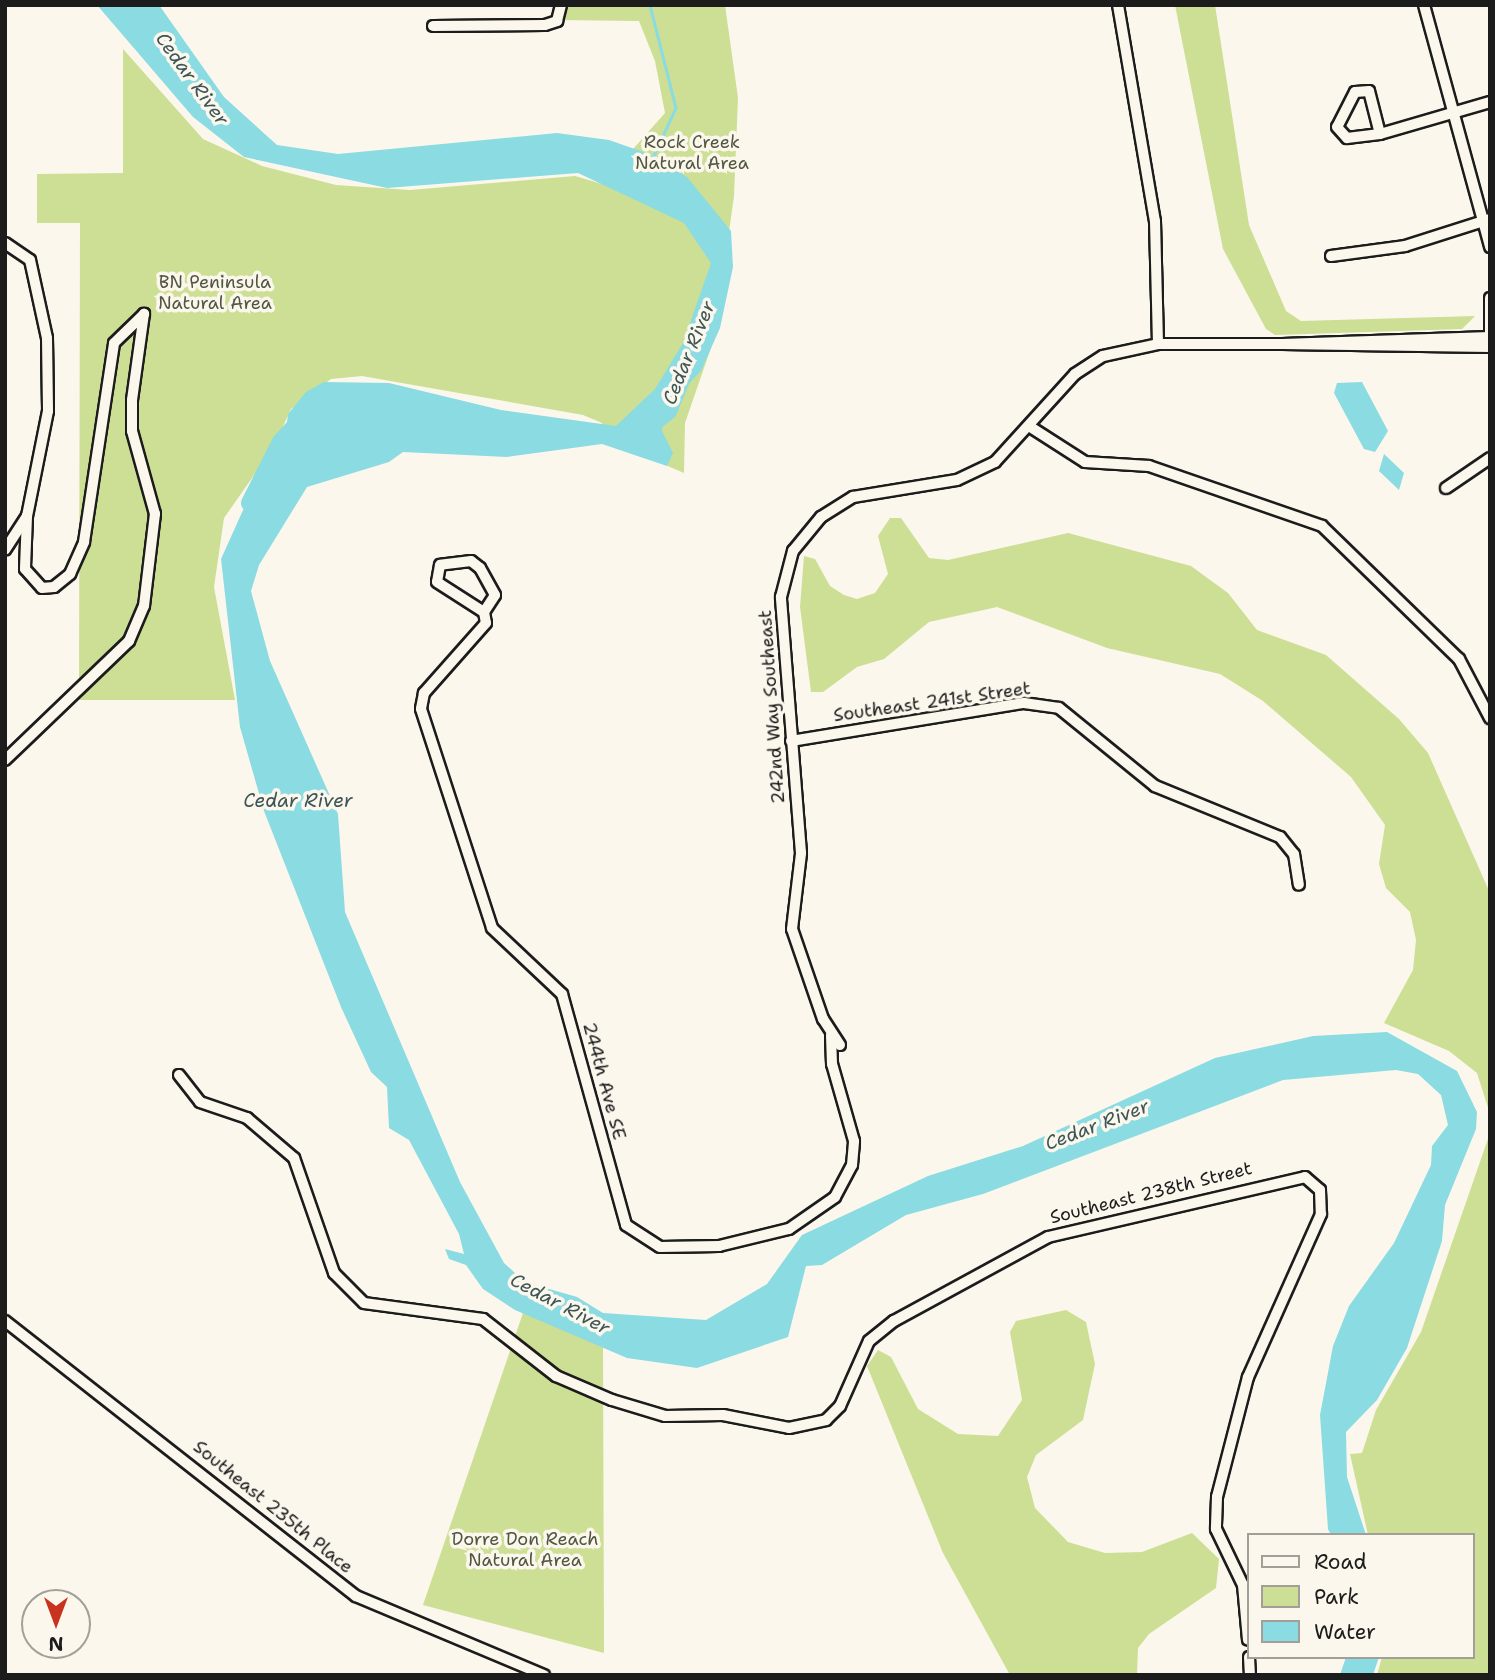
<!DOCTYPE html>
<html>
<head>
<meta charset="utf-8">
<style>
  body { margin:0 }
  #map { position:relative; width:1495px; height:1680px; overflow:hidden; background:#fbf7ec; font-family:"Shantell Sans",sans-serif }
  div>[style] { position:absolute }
  .green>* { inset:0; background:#ccdf94 }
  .water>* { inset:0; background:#8adbe2 }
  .stream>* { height:2.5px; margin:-1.25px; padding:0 1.25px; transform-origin:1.25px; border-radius:1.25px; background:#8adbe2 }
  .river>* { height:18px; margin:-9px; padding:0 9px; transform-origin:9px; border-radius:9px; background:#8adbe2 }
  .roads { filter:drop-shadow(2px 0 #1c1c1c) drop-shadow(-2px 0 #1c1c1c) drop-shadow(0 2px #1c1c1c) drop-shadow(0 -2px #1c1c1c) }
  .minor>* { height:10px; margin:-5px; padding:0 5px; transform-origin:5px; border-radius:5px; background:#fbf7ec }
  span { translate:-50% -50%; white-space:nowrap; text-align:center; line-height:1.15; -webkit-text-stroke:7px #fbf7ec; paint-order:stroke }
  .park-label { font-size:18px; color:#515640 }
  .street-label { font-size:18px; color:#1c1c1c }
  .water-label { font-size:19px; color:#3d5557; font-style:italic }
  .frame { position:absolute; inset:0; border:7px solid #1c1c1c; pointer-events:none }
  .legend { position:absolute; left:1247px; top:1533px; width:228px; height:126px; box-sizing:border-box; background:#fbf7ec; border:2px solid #a29f99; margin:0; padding:9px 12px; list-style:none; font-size:21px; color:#1c1c1c }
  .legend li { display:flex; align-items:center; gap:14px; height:35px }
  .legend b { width:35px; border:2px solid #a29f99 }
  .north { position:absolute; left:21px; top:1589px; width:70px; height:70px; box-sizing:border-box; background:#fbf7ec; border:2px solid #a29f99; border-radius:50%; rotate:180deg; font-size:19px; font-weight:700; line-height:28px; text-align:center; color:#1c1c1c }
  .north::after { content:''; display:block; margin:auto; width:24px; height:32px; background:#c8321e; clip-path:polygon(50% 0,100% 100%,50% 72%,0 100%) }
</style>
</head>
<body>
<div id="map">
  <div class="green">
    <div style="clip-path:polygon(558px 5px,725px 5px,738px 98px,734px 196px,714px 339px,685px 423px,684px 473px,602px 438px,602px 423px,583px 415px,362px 376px,331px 379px,291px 409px,273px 448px,224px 518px,214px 587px,235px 700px,79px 700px,80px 223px,37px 223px,37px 174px,123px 173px,123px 49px,203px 139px,262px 166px,336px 185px,410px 190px,575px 176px,602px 184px,665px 113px,655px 61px,639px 21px,558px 20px)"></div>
    <div style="clip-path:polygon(1175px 5px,1215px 5px,1249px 225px,1286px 311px,1301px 321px,1475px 316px,1462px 329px,1275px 335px,1266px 329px,1223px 249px)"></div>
    <div style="clip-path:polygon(890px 518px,901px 518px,929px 558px,948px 560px,1068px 533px,1191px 566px,1228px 593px,1257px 630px,1326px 655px,1399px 719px,1428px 753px,1490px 893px,1490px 1114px,1477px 1073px,1449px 1051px,1384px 1023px,1413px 970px,1416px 940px,1410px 912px,1386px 888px,1379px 864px,1385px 825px,1351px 777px,1263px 701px,1220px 674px,1107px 648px,997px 607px,929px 622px,884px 659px,857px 667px,823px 692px,811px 692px,800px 607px,804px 556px,815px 559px,830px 586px,844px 595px,857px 599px,875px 593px,888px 574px,878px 536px)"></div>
    <div style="clip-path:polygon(1490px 1133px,1490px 1675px,1377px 1675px,1382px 1657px,1472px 1657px,1472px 1535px,1368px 1535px,1350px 1454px,1362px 1453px,1376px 1410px,1421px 1332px)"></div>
    <div style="clip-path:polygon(524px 1310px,603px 1345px,604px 1653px,423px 1605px)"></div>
    <div style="clip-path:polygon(1066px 1310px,1086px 1322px,1095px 1364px,1083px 1420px,1036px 1455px,1027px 1477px,1035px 1508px,1068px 1542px,1105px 1553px,1142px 1552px,1192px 1533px,1219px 1559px,1216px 1588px,1149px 1634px,1138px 1648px,1137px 1675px,1010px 1675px,943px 1553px,867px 1366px,878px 1350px,891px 1357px,918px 1409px,958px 1434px,998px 1436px,1022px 1400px,1010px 1332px,1016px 1321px)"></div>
  </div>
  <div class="water">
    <div style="clip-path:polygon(97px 5px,159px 5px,224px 97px,277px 145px,338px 154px,557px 133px,609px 140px,649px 154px,687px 177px,731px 231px,733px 267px,720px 328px,701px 371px,663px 410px,662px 431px,673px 453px,667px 466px,602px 444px,507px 457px,403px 452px,389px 462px,307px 487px,259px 565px,251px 591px,270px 661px,338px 814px,345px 912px,460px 1182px,504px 1263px,525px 1282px,577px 1297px,603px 1313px,706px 1320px,767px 1284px,802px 1235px,928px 1176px,1023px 1146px,1215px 1058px,1313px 1036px,1387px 1032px,1457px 1071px,1477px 1112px,1476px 1129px,1445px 1205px,1442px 1241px,1407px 1348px,1377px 1400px,1346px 1432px,1347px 1477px,1366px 1535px,1331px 1535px,1328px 1529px,1320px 1415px,1333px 1346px,1349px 1306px,1394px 1243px,1431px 1165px,1432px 1146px,1448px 1125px,1441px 1095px,1418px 1074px,1396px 1070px,1283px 1080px,983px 1194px,906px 1215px,822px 1265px,806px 1266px,788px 1337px,697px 1368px,627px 1358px,515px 1310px,483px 1289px,466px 1265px,449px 1259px,445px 1249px,464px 1254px,459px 1234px,409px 1140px,389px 1128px,387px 1087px,371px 1072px,341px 1007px,264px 811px,240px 727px,221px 559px,244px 508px,283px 456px,288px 414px,306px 392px,324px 382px,389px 383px,501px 410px,616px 426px,655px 389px,683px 343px,711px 263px,684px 223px,578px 173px,387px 188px,244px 157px,193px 117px)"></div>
    <div style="clip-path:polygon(1362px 382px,1388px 431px,1375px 452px,1364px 449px,1334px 393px,1337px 383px)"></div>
    <div style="clip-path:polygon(1384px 454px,1404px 473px,1399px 490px,1379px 471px)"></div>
    <div style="clip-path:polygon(1346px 1657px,1379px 1657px,1373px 1675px,1340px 1675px)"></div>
  </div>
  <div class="stream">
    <div style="left:650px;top:5px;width:106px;rotate:75.8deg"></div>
    <div style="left:676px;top:108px;width:55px;rotate:114.7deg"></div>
  </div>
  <div class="river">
    <div style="left:645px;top:429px;width:29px;rotate:-38deg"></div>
    <div style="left:668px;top:411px;width:41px;rotate:-67.2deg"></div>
    <div style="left:250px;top:503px;width:68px;rotate:-63.1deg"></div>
    <div style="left:281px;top:442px;width:30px;rotate:-48deg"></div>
  </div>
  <div class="roads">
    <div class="minor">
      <div style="left:1118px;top:5px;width:219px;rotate:80.3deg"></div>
      <div style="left:1155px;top:221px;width:123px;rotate:88.6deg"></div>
      <div style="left:1424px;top:5px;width:251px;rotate:74.7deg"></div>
      <div style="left:433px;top:26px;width:112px;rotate:-0.5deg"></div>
      <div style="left:545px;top:25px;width:13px;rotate:-18deg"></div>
      <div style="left:557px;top:21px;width:16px;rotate:-76deg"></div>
      <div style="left:1380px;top:134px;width:44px;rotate:-104.3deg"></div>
      <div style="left:1369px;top:91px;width:14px;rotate:176deg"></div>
      <div style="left:1355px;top:92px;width:39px;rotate:117deg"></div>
      <div style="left:1337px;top:127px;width:15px;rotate:48deg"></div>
      <div style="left:1347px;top:138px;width:33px;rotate:-7deg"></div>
      <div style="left:1380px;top:134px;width:115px;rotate:-16.2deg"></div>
      <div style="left:5px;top:243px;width:30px;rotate:34deg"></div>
      <div style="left:30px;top:260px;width:80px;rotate:77.7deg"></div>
      <div style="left:47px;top:338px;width:73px;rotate:89.2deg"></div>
      <div style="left:48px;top:411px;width:107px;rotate:101.3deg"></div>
      <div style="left:27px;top:516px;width:40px;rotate:122.9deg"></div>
      <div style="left:1331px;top:256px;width:75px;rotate:-7.7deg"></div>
      <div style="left:1405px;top:246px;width:89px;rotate:-17.6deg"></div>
      <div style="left:1490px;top:298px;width:34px;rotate:90deg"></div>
      <div style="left:1490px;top:337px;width:208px;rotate:178.1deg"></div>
      <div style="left:1282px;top:344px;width:208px;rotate:0.8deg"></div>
      <div style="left:1032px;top:428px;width:63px;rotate:32.7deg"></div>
      <div style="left:1085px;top:462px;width:64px;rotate:3.6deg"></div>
      <div style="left:1149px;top:466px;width:183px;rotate:19.1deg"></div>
      <div style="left:1322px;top:526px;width:191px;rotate:44.2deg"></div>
      <div style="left:1459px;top:659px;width:67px;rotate:62.3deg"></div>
      <div style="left:1446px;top:488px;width:53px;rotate:-34.3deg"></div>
      <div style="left:27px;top:516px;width:53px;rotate:92.2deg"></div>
      <div style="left:25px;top:569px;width:25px;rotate:48deg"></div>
      <div style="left:42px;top:588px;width:12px;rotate:-5deg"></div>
      <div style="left:54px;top:587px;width:21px;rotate:-39deg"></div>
      <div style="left:70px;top:574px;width:35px;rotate:-66deg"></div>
      <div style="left:84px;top:542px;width:201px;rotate:-81.4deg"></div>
      <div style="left:114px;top:343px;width:42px;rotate:-44deg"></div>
      <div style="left:484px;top:612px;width:20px;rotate:-57deg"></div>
      <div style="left:495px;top:595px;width:31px;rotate:-119deg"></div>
      <div style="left:480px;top:568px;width:11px;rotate:-142deg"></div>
      <div style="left:471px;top:561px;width:31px;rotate:173deg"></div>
      <div style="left:440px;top:565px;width:17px;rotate:100deg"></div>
      <div style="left:437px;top:582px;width:56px;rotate:32.6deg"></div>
      <div style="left:484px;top:612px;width:11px;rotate:80deg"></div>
      <div style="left:486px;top:623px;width:94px;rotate:131.5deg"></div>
      <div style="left:424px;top:693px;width:16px;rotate:101deg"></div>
      <div style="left:421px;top:709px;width:230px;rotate:72deg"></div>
      <div style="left:492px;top:928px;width:96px;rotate:43.3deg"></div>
      <div style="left:562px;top:994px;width:240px;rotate:74.5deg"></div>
      <div style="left:626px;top:1225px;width:40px;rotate:32.9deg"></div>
      <div style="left:660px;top:1247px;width:59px;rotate:-1deg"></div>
      <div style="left:719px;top:1246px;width:72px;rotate:-13.7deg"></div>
      <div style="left:789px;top:1229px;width:56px;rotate:-34.8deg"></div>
      <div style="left:835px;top:1197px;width:36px;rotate:-62deg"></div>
      <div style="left:852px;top:1165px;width:24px;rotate:-85deg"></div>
      <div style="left:854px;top:1141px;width:80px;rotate:-105.9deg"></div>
      <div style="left:832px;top:1064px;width:29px;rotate:-92deg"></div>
      <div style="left:791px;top:741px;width:236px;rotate:-9.3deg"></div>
      <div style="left:1024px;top:703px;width:35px;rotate:8deg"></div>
      <div style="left:1059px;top:708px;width:124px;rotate:39.1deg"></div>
      <div style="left:1155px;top:786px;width:135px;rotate:22.2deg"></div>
      <div style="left:1280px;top:837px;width:22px;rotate:51deg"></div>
      <div style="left:1294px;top:854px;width:31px;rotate:81deg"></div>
      <div style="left:5px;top:760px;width:172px;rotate:-43.8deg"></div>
      <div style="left:129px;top:641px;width:38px;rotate:-67deg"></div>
      <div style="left:144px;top:606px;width:93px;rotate:-83.2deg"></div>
      <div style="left:155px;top:514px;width:86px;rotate:-105.5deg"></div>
      <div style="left:132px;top:431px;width:31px;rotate:-90deg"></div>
      <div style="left:132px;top:400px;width:87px;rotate:-82.1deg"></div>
      <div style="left:840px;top:1045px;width:31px;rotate:-123deg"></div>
      <div style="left:823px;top:1019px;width:95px;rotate:-109deg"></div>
      <div style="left:792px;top:929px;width:77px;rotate:-83.2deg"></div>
      <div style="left:801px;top:853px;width:257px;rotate:-94.5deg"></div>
      <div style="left:781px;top:597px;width:48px;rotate:-75.4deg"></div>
      <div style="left:793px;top:551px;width:44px;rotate:-50.5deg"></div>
      <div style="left:821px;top:517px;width:38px;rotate:-32deg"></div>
      <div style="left:853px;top:497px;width:105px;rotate:-9.3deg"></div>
      <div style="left:957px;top:480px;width:42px;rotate:-25.3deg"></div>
      <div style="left:995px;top:462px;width:119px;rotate:-47.7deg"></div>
      <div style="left:1075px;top:374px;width:33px;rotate:-33deg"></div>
      <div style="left:1103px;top:356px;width:56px;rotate:-12.3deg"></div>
      <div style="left:1158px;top:344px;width:124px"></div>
      <div style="left:179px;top:1075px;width:34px;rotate:52deg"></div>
      <div style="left:200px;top:1102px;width:50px;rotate:18.8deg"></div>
      <div style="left:247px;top:1118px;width:62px;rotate:40.4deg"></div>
      <div style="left:294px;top:1158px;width:122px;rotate:70.8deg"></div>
      <div style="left:334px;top:1273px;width:42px;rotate:45deg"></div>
      <div style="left:364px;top:1303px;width:120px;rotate:7.7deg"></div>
      <div style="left:483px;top:1319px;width:93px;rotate:38deg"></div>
      <div style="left:556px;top:1376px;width:61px;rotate:23.2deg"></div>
      <div style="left:612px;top:1400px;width:55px;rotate:16.8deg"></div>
      <div style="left:665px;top:1416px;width:58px;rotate:-1deg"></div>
      <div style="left:723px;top:1415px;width:67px;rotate:11.1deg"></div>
      <div style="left:789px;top:1428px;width:38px;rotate:-12deg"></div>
      <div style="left:826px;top:1420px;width:20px;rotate:-45deg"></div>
      <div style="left:840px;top:1406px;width:71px;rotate:-66deg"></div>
      <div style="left:869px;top:1341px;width:32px;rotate:-39deg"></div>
      <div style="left:894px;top:1321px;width:175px;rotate:-28.6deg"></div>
      <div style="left:1048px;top:1237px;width:264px;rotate:-13.1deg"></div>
      <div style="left:1305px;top:1177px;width:20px;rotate:41deg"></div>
      <div style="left:1320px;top:1190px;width:24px;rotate:88deg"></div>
      <div style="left:1321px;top:1214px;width:179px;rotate:114.1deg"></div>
      <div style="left:1248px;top:1377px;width:124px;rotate:104.5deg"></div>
      <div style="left:1217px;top:1497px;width:32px;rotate:92deg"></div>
      <div style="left:1216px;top:1529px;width:62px;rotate:64.3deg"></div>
      <div style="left:1243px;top:1585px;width:55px;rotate:84.8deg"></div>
      <div style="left:5px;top:1321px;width:446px;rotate:38.1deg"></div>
      <div style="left:356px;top:1596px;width:204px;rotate:22.8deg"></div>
      <div style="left:1249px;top:1657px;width:18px;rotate:87deg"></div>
    </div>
  </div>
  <div class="park-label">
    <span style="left:692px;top:153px">Rock Creek<br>Natural Area</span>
    <span style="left:215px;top:293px">BN Peninsula<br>Natural Area</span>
    <span style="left:525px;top:1550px">Dorre Don Reach<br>Natural Area</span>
  </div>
  <div class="street-label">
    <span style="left:932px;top:702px;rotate:-8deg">Southeast 241st Street</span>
    <span style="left:772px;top:707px;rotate:-94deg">242nd Way Southeast</span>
    <span style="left:604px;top:1081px;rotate:75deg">244th Ave SE</span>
    <span style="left:1151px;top:1193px;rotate:-14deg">Southeast 238th Street</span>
    <span style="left:273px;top:1507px;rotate:39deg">Southeast 235th Place</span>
  </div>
  <div class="water-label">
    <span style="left:192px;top:79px;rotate:54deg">Cedar River</span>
    <span style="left:689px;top:353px;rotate:-68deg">Cedar River</span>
    <span style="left:298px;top:801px">Cedar River</span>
    <span style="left:1097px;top:1125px;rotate:-21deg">Cedar River</span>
    <span style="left:560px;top:1304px;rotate:28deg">Cedar River</span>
  </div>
  <div class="frame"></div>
  <ul class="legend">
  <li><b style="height:9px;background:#fbf7ec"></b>Road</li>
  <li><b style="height:19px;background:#ccdf94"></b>Park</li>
  <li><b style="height:19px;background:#8adbe2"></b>Water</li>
  </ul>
  <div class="north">N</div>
</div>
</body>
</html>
